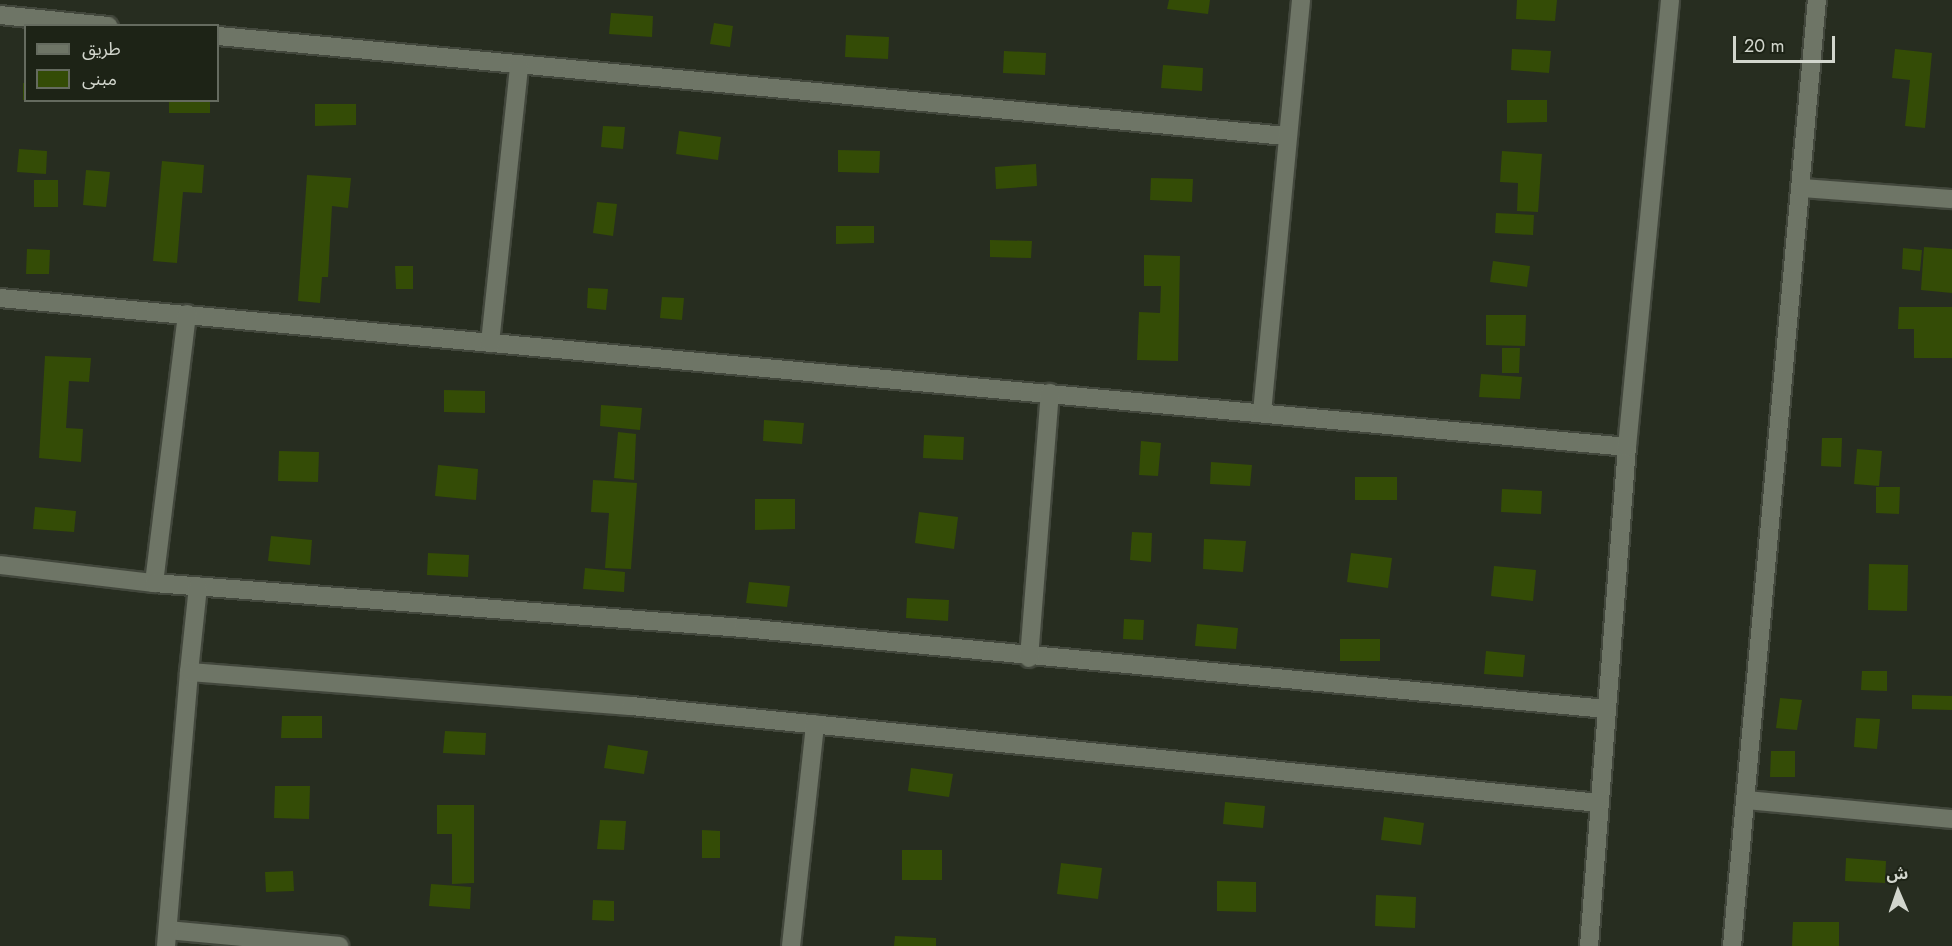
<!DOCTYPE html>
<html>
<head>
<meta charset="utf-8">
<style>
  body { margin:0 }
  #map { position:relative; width:1952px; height:946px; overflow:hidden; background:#272d20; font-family:Jost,"Noto Sans Arabic",sans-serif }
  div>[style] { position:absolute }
  .building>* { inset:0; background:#344c06 }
  .roads { filter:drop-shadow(2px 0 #42473c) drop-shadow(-2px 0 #42473c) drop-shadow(0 2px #42473c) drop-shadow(0 -2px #42473c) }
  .minor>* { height:18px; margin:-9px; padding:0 9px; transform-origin:9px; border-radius:9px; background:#6e7566 }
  span { translate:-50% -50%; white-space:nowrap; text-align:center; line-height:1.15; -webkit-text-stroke:4.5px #1d2316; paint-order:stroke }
  .legend { position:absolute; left:24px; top:24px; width:195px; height:78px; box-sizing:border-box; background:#1d2316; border:2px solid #656b5f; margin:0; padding:8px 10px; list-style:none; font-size:18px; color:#d2d6cd }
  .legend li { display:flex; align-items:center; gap:12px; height:30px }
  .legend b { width:30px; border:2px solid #656b5f }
  .north { position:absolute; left:1868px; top:862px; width:60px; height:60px; -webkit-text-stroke:4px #1d2316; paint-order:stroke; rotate:358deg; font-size:16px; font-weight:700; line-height:24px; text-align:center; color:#d2d6cd }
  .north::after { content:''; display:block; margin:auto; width:21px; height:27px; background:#d2d6cd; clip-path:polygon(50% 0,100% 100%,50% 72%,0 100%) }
  .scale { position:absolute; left:1733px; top:36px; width:102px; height:27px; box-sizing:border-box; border:3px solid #d2d6cd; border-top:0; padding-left:8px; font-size:18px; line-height:21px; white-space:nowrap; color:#d2d6cd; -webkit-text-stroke:4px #1d2316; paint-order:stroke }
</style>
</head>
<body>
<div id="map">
  <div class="building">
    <div style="clip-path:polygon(1169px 0,1210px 0,1208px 14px,1167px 9px)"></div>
    <div style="clip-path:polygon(1517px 0,1557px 0,1555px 21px,1516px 19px)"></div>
    <div style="clip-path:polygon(611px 13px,653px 16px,652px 37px,609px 34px)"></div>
    <div style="clip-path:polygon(714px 23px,733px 26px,730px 47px,710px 44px)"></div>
    <div style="clip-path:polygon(846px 35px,889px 37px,888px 59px,845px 57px)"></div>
    <div style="clip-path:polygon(1512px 49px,1551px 51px,1549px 73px,1511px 70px)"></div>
    <div style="clip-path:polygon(1895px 49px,1932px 53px,1925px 128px,1905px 126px,1910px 80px,1892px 78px)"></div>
    <div style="clip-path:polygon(1004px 51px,1046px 53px,1045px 75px,1003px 73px)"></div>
    <div style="clip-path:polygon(1163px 65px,1203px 68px,1202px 91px,1161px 88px)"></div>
    <div style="clip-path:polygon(23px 83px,26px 83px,26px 100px,23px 100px)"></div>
    <div style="clip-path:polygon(169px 100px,210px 100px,210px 113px,169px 113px)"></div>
    <div style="clip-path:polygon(1507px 100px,1547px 100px,1547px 122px,1507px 123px)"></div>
    <div style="clip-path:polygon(315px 104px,356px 104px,356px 125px,315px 126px)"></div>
    <div style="clip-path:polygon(603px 126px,625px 127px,623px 149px,601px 147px)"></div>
    <div style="clip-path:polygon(679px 131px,721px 137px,718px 160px,676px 154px)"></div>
    <div style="clip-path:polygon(19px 149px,47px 151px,46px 174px,17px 172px)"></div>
    <div style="clip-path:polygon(838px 150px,880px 151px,879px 173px,838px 172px)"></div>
    <div style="clip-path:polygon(1502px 151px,1542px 154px,1538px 212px,1517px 211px,1518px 183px,1500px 182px)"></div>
    <div style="clip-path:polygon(162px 161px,204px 165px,202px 193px,183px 192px,177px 263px,153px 261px)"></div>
    <div style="clip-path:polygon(1036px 164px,1037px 186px,996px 189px,995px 167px)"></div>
    <div style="clip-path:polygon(86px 170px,110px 172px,106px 207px,83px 205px)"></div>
    <div style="clip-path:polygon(307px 175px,351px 178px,348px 208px,332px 206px,328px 277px,322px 277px,320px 303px,298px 301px)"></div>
    <div style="clip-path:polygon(1151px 178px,1193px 179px,1192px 202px,1150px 200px)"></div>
    <div style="clip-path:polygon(34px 180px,58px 180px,58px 207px,34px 207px)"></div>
    <div style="clip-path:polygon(597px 202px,617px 204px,613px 236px,593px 233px)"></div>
    <div style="clip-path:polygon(1496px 213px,1534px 215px,1533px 235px,1495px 233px)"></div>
    <div style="clip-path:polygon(836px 226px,874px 226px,874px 243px,836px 244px)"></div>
    <div style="clip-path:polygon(990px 240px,1032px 241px,1031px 258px,990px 257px)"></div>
    <div style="clip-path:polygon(1924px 247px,1952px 249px,1952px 293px,1921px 290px)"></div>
    <div style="clip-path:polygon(1903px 248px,1922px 250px,1920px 271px,1902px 269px)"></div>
    <div style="clip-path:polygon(27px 249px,50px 250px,49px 274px,26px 274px)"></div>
    <div style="clip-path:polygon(1144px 255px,1180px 256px,1178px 361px,1137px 360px,1139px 312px,1160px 313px,1161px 286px,1144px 286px)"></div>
    <div style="clip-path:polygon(1493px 261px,1530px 266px,1527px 287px,1490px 282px)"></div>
    <div style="clip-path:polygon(395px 266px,413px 266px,413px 289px,396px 289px)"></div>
    <div style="clip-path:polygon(588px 288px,608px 289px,606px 310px,587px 308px)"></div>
    <div style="clip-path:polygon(662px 297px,684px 298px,682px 320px,660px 318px)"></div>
    <div style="clip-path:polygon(1899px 307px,1952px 307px,1952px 358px,1914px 358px,1914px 329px,1898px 329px)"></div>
    <div style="clip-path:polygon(1486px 315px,1526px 315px,1525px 346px,1486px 345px)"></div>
    <div style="clip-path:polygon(1502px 348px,1520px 348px,1519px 373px,1502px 373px)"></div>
    <div style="clip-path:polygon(45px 356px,91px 358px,89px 382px,69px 381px,66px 428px,83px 429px,81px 462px,39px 458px)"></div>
    <div style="clip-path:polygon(1481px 374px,1522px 377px,1520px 399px,1479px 397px)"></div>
    <div style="clip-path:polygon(444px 390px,485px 391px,485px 413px,444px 412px)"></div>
    <div style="clip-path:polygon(601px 405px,642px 408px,640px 430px,600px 426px)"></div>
    <div style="clip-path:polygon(764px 420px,804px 423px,802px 444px,763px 441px)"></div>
    <div style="clip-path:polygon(618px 432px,636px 434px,634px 480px,614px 478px)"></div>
    <div style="clip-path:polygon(924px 435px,964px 437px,963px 460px,923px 458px)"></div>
    <div style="clip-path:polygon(1822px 438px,1842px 438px,1841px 467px,1821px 466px)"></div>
    <div style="clip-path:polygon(1141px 441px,1161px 443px,1158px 476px,1139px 475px)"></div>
    <div style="clip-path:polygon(1857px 449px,1882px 451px,1879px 486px,1854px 484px)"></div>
    <div style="clip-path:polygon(279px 451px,319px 452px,318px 482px,278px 481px)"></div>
    <div style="clip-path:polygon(1211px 462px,1252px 465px,1250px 486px,1210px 484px)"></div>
    <div style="clip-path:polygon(438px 465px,478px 469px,476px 500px,435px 496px)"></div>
    <div style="clip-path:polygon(1355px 477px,1397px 477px,1397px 500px,1355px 500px)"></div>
    <div style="clip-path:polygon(593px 480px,637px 483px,631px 569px,605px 568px,609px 513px,591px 512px)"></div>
    <div style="clip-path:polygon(1876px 487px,1900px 487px,1899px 514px,1876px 513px)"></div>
    <div style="clip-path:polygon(1502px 489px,1542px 491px,1541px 514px,1501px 512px)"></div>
    <div style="clip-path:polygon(755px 499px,795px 499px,795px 529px,755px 530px)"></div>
    <div style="clip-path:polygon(35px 507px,76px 511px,74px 532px,33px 529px)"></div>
    <div style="clip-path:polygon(919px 512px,958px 517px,954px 549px,915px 543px)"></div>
    <div style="clip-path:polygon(1132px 532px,1152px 533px,1151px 562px,1130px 560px)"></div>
    <div style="clip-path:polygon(271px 536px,312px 540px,310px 565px,268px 561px)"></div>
    <div style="clip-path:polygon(1204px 539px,1246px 541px,1243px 572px,1203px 569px)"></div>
    <div style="clip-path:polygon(428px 553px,469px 555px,468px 577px,427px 575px)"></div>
    <div style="clip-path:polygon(1351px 553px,1392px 558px,1388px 588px,1347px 582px)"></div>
    <div style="clip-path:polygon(1869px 564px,1908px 565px,1907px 611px,1868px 610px)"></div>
    <div style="clip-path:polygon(1494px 566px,1536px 570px,1533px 601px,1491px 596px)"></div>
    <div style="clip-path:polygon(585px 568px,625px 572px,624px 592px,583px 589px)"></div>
    <div style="clip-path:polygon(749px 582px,790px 586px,787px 607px,746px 603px)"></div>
    <div style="clip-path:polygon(907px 598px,949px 600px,948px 621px,906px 618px)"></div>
    <div style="clip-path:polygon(1124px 619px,1144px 620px,1143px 640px,1123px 639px)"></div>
    <div style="clip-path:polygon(1197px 624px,1238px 628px,1236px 649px,1195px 646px)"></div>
    <div style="clip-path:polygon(1340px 639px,1380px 639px,1380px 661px,1340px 661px)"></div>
    <div style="clip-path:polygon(1486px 651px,1525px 655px,1523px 677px,1484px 674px)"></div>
    <div style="clip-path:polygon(1862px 671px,1887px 671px,1887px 691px,1861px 690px)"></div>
    <div style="clip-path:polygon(1912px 695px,1952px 696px,1952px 710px,1912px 709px)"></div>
    <div style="clip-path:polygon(1780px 698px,1802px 700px,1797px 730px,1776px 728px)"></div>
    <div style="clip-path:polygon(282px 716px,322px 716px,322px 738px,281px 738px)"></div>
    <div style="clip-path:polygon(1856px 718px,1880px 719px,1877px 749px,1854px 747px)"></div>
    <div style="clip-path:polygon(445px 731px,486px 733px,485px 755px,443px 753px)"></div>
    <div style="clip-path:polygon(608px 745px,648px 751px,644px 774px,604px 768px)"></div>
    <div style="clip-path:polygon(1771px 751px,1795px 751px,1795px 777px,1770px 777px)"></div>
    <div style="clip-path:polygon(911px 768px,953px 774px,949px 797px,908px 791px)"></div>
    <div style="clip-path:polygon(275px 786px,310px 786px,309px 819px,274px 818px)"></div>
    <div style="clip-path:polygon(1225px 802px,1265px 806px,1263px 828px,1223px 824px)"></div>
    <div style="clip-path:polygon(437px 805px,474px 805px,474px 883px,452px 884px,452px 834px,437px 834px)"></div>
    <div style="clip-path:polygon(1384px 817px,1424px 823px,1421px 845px,1381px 840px)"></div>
    <div style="clip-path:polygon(600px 820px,626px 821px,624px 850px,597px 849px)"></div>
    <div style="clip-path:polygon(702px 830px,720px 831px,720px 858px,702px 858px)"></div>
    <div style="clip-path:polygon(902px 850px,942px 850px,942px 880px,902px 880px)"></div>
    <div style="clip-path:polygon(1846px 858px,1886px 861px,1885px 883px,1845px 881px)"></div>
    <div style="clip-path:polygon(1061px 863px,1102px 868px,1098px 899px,1057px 894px)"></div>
    <div style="clip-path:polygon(293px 871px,294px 891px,266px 892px,265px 872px)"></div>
    <div style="clip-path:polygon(1217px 881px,1256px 882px,1256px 912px,1217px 911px)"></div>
    <div style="clip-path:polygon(431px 884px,471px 887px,470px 909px,429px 906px)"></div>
    <div style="clip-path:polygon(1376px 895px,1416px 897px,1415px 928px,1375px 926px)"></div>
    <div style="clip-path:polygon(593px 900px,614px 901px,614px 921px,592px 920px)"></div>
    <div style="clip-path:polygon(1793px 922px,1839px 922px,1839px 946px,1792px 946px)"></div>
    <div style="clip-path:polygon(895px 936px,936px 938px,936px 946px,894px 946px)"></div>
  </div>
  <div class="roads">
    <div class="minor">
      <div style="left:0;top:15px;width:109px;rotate:5.8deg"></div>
      <div style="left:218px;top:36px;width:1073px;rotate:5.35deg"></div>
      <div style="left:1801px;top:188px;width:151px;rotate:4.2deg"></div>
      <div style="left:0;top:298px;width:1634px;rotate:5.23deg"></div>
      <div style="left:490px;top:343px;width:278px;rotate:-84deg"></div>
      <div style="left:1262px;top:413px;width:415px;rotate:-84.6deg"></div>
      <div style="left:0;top:565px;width:155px;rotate:6.7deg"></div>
      <div style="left:154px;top:583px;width:271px;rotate:-83deg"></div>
      <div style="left:154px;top:583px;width:591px;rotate:4.37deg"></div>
      <div style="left:743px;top:628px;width:868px;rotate:5.36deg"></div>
      <div style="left:1029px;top:658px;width:266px;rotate:-85.5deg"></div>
      <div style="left:189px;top:672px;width:86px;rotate:-84deg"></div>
      <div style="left:1747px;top:800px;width:206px;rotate:5.3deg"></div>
      <div style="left:168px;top:930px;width:172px;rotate:5.3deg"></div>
      <div style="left:166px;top:946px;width:275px;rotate:-85.2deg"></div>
      <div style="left:189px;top:672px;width:443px;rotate:4.4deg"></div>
      <div style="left:631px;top:706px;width:974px;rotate:5.72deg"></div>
      <div style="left:791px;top:946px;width:223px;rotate:-83.8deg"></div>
      <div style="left:1589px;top:946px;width:500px;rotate:-85.65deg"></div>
      <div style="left:1627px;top:447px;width:449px;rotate:-84.5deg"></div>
      <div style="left:1732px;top:946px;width:950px;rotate:-84.87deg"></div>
    </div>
  </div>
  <ul class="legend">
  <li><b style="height:8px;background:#6e7566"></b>طريق</li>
  <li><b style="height:16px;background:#344c06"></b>مبنى</li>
  </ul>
  <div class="north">ش</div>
  <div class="scale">20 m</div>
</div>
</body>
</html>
